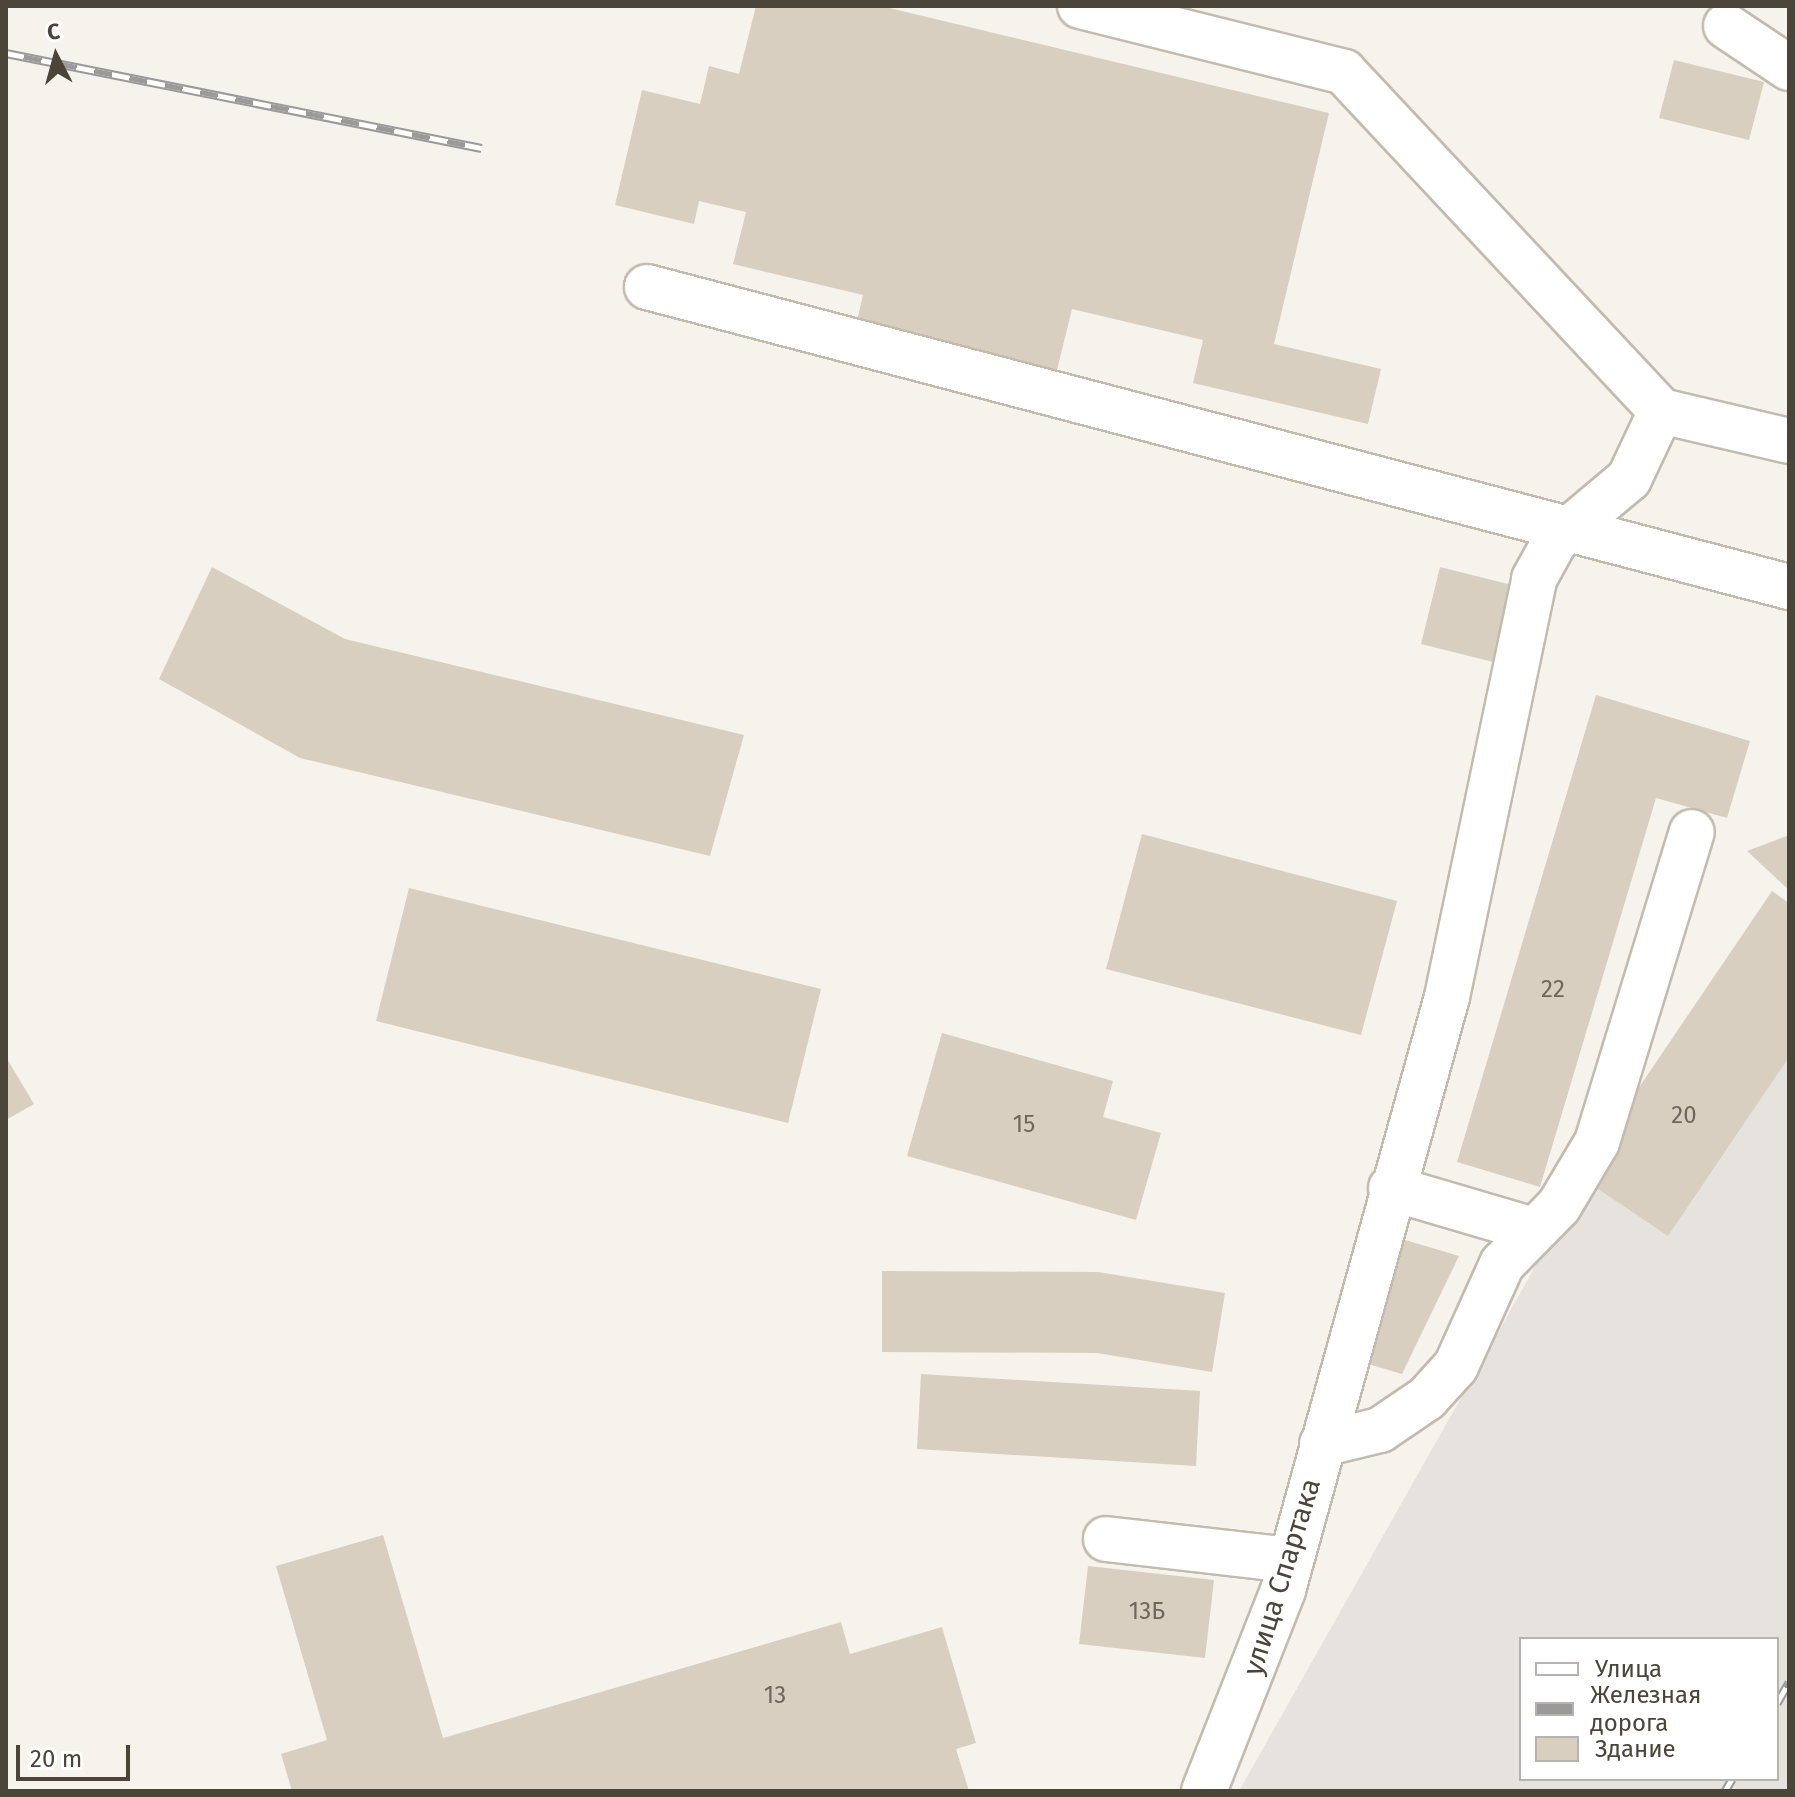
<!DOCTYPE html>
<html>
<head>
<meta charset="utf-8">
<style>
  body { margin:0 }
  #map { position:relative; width:1795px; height:1797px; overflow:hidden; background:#f6f3ec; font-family:"Fira Sans",sans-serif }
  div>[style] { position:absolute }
  .industrial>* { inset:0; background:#e6e2dd }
  .building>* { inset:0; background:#d8cfc1 }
  .roads { filter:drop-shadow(2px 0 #c2bbae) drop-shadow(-2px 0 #c2bbae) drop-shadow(0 2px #c2bbae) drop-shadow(0 -2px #c2bbae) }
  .minor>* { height:44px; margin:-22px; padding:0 22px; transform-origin:22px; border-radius:22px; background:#fff }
  .rail>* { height:9px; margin-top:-4.5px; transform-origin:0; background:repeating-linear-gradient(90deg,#fff 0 18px,#9a9a9a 0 36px); box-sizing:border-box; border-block:2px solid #9a9a9a }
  span { translate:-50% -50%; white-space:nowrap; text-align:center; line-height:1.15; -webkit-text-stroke:6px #fff; paint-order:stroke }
  .number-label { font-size:24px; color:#6e675b }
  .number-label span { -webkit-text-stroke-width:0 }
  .street-label { font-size:28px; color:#4b4439 }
  .frame { position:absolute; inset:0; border:8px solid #4b4439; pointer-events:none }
  .legend { position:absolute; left:1519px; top:1637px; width:260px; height:144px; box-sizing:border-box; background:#fff; border:2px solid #b7b4b0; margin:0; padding:10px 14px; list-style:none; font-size:24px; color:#4b4439 }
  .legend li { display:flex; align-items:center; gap:16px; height:40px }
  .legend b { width:40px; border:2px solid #b7b4b0 }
  .north { position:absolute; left:16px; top:16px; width:80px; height:80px; -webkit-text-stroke:6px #fff; paint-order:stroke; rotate:354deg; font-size:22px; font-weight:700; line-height:32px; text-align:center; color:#4b4439 }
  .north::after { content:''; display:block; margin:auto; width:28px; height:36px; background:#4b4439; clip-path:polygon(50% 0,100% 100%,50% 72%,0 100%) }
  .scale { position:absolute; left:16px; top:1745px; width:114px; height:36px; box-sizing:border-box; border:4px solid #4b4439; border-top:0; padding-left:10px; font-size:24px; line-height:28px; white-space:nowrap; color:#4b4439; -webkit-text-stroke:6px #fff; paint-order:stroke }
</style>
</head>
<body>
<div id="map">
  <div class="industrial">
    <div style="clip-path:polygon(evenodd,1789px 900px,1789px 1791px,1239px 1791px,1567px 1210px,1789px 900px,1521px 1639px,1777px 1639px,1777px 1779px,1521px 1779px,1521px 1639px)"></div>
  </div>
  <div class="building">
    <div style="clip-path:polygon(756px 6px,881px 6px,1329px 113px,1274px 344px,1381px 369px,1368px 424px,1193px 383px,1203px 340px,1072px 309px,1056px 374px,856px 325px,863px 295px,733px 264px,746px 212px,699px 201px,694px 224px,615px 205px,642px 90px,700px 104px,709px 66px,739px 74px)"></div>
    <div style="clip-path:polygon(1674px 60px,1764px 82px,1749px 140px,1659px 118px)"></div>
    <div style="clip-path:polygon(212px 567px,345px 639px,744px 735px,710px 856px,300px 758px,159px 679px)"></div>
    <div style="clip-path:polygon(1440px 567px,1512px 585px,1493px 662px,1421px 644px)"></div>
    <div style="clip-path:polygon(1596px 695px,1750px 741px,1727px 818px,1656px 798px,1540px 1187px,1457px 1162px)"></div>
    <div style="clip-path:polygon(1142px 834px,1397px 901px,1361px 1035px,1106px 969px)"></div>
    <div style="clip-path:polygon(1789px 835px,1789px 890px,1747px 851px)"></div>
    <div style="clip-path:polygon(409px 888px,821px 989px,788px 1123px,376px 1021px)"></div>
    <div style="clip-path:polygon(1772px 891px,1789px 903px,1789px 1057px,1668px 1236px,1579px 1176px)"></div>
    <div style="clip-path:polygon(942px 1033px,1113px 1081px,1103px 1117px,1161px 1133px,1136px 1220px,907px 1156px)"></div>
    <div style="clip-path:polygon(6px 1057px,34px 1104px,6px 1120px)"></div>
    <div style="clip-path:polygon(1402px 1239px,1459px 1256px,1402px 1374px,1365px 1363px)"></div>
    <div style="clip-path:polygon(882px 1271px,1098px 1272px,1225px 1293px,1212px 1372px,1097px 1353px,882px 1352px)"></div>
    <div style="clip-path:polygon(921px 1374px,1200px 1391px,1196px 1466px,917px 1449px)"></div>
    <div style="clip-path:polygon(383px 1535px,443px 1738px,841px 1622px,850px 1654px,942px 1627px,976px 1743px,956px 1749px,969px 1791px,292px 1791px,281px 1754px,327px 1740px,276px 1566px)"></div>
    <div style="clip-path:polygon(1088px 1566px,1214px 1580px,1205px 1658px,1079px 1644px)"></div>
  </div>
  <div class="roads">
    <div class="minor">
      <div style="left:1080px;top:6px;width:272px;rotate:14deg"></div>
      <div style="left:1344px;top:72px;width:464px;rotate:46.9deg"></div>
      <div style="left:1726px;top:26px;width:76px;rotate:33.7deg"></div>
      <div style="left:647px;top:287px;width:1181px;rotate:14.72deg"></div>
      <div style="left:1391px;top:1188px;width:149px;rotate:16.4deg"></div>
      <div style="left:1322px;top:1444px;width:60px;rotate:-13.6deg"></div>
      <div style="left:1380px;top:1430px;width:57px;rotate:-34.2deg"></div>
      <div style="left:1427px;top:1398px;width:43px;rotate:-47.8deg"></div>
      <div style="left:1456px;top:1366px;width:112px;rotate:-65.7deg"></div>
      <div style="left:1502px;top:1264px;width:81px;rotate:-45.5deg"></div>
      <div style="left:1559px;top:1206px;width:74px;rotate:-59.3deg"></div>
      <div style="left:1597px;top:1142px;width:324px;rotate:-73deg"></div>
      <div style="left:1106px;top:1539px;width:186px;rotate:6.5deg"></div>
      <div style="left:1204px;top:1791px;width:216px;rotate:-68.5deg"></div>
      <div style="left:1283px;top:1590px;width:615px;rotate:-74.54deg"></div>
      <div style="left:1447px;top:997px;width:427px;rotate:-78.2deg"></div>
      <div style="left:1534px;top:579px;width:43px;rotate:-61.1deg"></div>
      <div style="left:1555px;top:541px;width:97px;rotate:-40deg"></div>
      <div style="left:1629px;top:479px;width:75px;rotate:-64.8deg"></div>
      <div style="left:1661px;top:411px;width:131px;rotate:13.2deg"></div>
    </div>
  </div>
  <div class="rail">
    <div style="left:6px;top:53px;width:485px;rotate:11.3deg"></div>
    <div style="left:1777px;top:1703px;width:24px;rotate:-60deg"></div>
    <div style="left:1725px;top:1791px;width:14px;rotate:-60deg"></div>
  </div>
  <div class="number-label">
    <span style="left:1553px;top:990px">22</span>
    <span style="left:1684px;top:1116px">20</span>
    <span style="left:1024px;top:1125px">15</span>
    <span style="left:1147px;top:1612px">13Б</span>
    <span style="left:775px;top:1696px">13</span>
  </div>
  <div class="street-label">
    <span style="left:1282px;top:1577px;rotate:-73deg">улица Спартака</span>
  </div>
  <div class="frame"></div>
  <ul class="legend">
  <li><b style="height:10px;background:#fff"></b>Улица</li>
  <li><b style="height:10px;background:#9a9a9a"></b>Железная дорога</li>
  <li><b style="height:22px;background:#d8cfc1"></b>Здание</li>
  </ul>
  <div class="north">С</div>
  <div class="scale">20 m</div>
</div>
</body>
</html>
